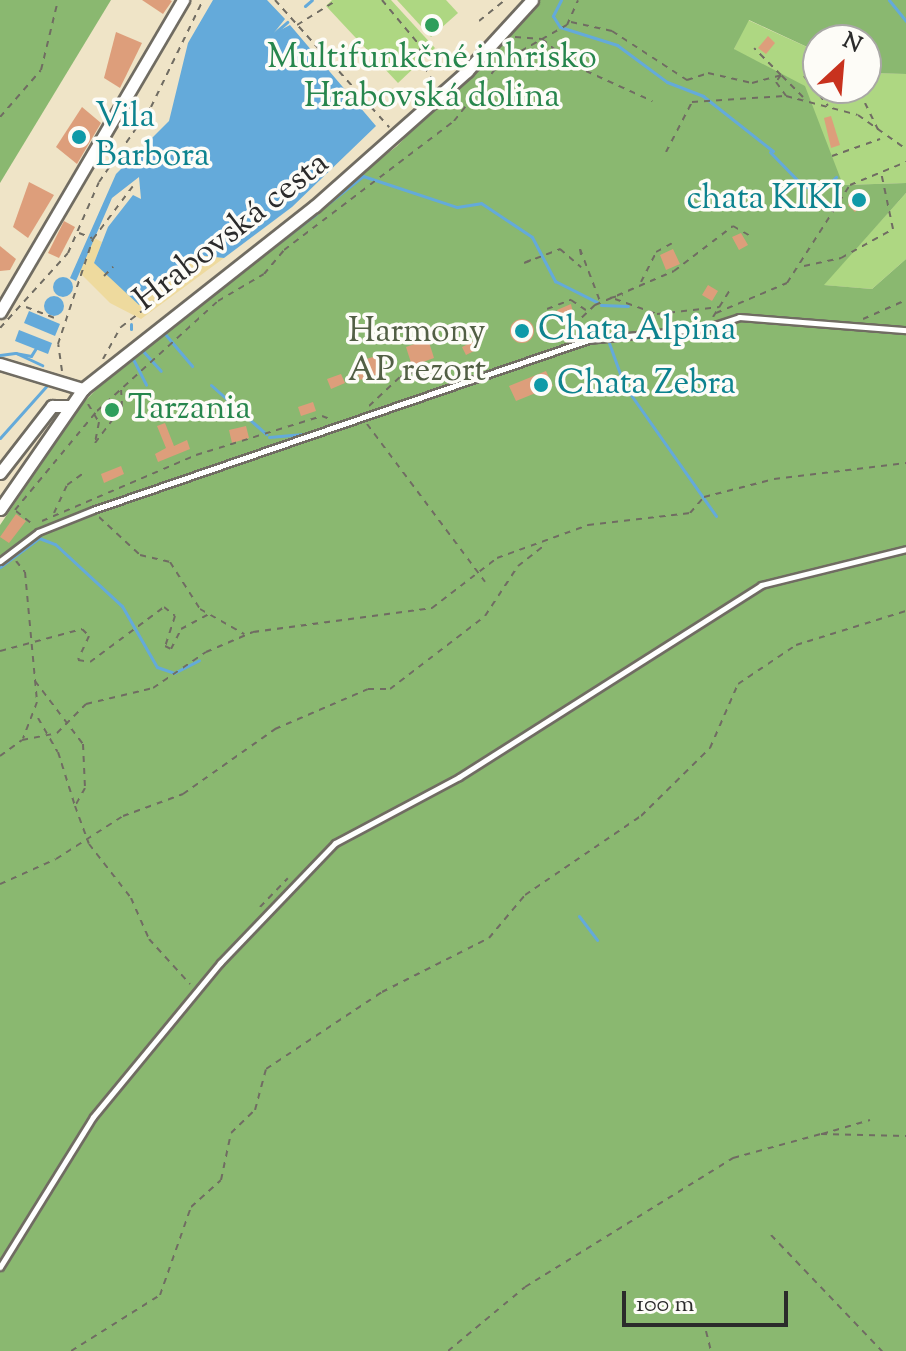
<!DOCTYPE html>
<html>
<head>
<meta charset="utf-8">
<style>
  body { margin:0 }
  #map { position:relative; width:906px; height:1351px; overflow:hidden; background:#efe4c7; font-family:"Sorts Mill Goudy",serif }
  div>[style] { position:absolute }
  .green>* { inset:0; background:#aed782 }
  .forest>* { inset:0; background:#8ab870 }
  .sand>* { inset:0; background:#eeda9e }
  .water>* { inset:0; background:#64aada }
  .round { border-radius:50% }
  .stream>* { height:3px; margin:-1.5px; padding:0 1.5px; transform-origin:1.5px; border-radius:1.5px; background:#64aada }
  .building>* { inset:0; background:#dd9e7b }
  .path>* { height:2px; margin-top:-1px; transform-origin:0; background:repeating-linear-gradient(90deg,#706c62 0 6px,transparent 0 12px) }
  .roads { filter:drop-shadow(2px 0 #706c62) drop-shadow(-2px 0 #706c62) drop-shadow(0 2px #706c62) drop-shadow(0 -2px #706c62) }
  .service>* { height:5px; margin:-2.5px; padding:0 2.5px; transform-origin:2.5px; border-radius:2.5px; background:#fff }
  .minor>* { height:11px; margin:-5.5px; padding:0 5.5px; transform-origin:5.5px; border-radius:5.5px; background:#fff }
  .dots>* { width:22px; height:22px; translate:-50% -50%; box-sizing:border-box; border:4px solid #fdfcf7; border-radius:50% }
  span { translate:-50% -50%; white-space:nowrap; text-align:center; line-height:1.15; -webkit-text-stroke:7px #fdfcf7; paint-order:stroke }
  .leisure-label { font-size:34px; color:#27864d }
  .left { translate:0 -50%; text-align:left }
  .culture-label { font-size:34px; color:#0d838f }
  .right { translate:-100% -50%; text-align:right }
  .street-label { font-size:34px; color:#2b2b2b }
  .park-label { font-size:34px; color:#525f45 }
  .north { position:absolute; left:802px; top:24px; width:80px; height:80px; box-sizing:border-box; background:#fdfcf7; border:2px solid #a9a8a5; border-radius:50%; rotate:26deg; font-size:22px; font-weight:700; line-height:32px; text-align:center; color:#2b2b2b }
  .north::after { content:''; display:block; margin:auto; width:28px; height:36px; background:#c8321e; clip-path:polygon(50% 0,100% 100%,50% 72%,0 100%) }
  .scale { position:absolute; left:622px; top:1291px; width:166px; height:36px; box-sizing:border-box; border:4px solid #2b2b2b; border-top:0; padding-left:10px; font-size:24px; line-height:28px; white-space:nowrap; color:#2b2b2b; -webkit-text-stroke:6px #fdfcf7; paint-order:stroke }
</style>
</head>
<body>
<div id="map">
  <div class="green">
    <div style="clip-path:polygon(332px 0,391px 0,435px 48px,398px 83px,326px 6px)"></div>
    <div style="clip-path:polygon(397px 0,446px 0,458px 13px,431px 37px)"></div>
    <div style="clip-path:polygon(748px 20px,818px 52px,818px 88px,866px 88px,866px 73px,906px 74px,906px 183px,843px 185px,734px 49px)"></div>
    <div style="clip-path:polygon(906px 193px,906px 259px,872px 289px,823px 285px)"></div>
  </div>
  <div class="forest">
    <div style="clip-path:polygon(0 0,111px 0,0 183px)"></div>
    <div style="clip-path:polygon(538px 0,906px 0,906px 74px,866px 73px,866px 40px,818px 40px,818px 52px,749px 20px,734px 49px,805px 86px,843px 185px,906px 183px,906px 193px,824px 285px,872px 289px,906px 259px,906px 1351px,0 1351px,0 525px,82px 404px,135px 350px,397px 146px)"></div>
  </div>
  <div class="sand">
    <div style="clip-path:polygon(92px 237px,102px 242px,94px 263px,172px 281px,197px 255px,224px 258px,141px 319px,110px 303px,79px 272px)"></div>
  </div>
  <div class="water">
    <div style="clip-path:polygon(213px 0,267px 0,285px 19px,273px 34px,290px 25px,376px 126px,292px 207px,224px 258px,197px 255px,139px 305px,94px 263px,108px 227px,133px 195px,141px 199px,139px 177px,112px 198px,76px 281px,70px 278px,116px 174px,169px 121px,188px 43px)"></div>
    <div class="round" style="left:53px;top:277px;width:20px;height:20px"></div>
    <div class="round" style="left:44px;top:296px;width:20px;height:20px"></div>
    <div style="clip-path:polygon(29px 311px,60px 324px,55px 336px,24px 323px)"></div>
    <div style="clip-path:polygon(19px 330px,52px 343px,48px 354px,15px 341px)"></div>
  </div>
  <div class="stream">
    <div style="left:561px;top:0;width:18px;rotate:117deg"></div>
    <div style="left:553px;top:16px;width:13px;rotate:58deg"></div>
    <div style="left:560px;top:27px;width:60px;rotate:17.5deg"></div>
    <div style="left:617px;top:45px;width:62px;rotate:36.5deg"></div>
    <div style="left:667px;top:82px;width:39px;rotate:21deg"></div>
    <div style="left:703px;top:96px;width:89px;rotate:38.2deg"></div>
    <div style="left:889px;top:0;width:27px;rotate:51deg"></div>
    <div style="left:305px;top:6px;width:9px;rotate:-41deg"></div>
    <div style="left:270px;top:37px;width:23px;rotate:-41deg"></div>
    <div style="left:770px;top:152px;width:49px;rotate:45.8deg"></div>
    <div style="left:804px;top:187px;width:21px"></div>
    <div style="left:825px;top:187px;width:15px;rotate:-42deg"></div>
    <div style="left:326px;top:205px;width:47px;rotate:-38.1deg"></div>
    <div style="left:363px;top:176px;width:99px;rotate:18.3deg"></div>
    <div style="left:457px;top:207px;width:24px;rotate:-9deg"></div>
    <div style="left:481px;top:203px;width:61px;rotate:33.7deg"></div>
    <div style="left:532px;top:237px;width:50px;rotate:62.4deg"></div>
    <div style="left:555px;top:281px;width:47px;rotate:26.6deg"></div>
    <div style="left:257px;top:259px;width:74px;rotate:-37.3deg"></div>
    <div style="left:601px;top:305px;width:27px;rotate:2deg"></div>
    <div style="left:131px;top:324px;width:5px;rotate:90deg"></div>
    <div style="left:165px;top:334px;width:42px;rotate:49.8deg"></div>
    <div style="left:609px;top:343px;width:45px;rotate:70.3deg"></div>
    <div style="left:624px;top:385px;width:160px;rotate:54.9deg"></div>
    <div style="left:36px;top:348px;width:9px;rotate:122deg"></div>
    <div style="left:31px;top:356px;width:15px;rotate:-169deg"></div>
    <div style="left:16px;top:353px;width:29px;rotate:25deg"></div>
    <div style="left:141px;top:350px;width:56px;rotate:-38.5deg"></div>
    <div style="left:142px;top:350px;width:28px;rotate:48deg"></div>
    <div style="left:0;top:355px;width:15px;rotate:-8deg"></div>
    <div style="left:132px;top:357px;width:31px;rotate:63deg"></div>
    <div style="left:211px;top:385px;width:74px;rotate:41.7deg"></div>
    <div style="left:269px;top:437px;width:37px;rotate:-5deg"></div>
    <div style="left:0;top:438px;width:76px;rotate:-48.2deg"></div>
    <div style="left:0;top:567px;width:49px;rotate:-36.6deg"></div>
    <div style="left:39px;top:538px;width:17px;rotate:21deg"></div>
    <div style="left:55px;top:544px;width:91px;rotate:42.8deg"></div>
    <div style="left:122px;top:606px;width:70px;rotate:60.2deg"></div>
    <div style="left:157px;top:667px;width:18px;rotate:19deg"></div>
    <div style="left:174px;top:673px;width:28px;rotate:-27deg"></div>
    <div style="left:579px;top:916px;width:30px;rotate:53deg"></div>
  </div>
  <div class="building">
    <div style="clip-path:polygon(142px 0,170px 0,172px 1px,163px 14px)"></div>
    <div style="clip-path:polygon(116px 32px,142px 43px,120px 88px,104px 78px)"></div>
    <div style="clip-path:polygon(768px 36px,775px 43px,766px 54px,758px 48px)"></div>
    <div style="clip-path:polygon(82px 107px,101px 123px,77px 164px,56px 147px)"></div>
    <div style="clip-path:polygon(831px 116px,840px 145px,831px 148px,824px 118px)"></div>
    <div style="clip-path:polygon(29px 182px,54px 195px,28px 238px,13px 227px)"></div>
    <div style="clip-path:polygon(861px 189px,869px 197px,855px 212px,848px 205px)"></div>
    <div style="clip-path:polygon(64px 221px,75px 227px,59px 258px,48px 253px)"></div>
    <div style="clip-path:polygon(741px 233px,748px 245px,739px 250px,732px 237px)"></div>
    <div style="clip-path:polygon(0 246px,16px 259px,10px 270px,0 271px)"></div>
    <div style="clip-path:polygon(673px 249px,680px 264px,666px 270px,660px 255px)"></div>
    <div style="clip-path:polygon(708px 285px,718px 291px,712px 301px,702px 295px)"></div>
    <div style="clip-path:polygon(571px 304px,574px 318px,563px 323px,557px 310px)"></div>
    <div class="round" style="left:510px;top:319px;width:24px;height:24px"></div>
    <div style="clip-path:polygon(428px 339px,434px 358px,412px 366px,406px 347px)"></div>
    <div style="clip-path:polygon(476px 340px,480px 348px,466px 355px,462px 347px)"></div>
    <div style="clip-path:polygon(382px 354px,387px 371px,360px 380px,354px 363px)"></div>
    <div style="clip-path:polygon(546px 371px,553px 386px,516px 401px,509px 386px)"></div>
    <div style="clip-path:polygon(341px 374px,345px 383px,331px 389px,327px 379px)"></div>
    <div style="clip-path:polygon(313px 402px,316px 411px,301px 416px,298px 407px)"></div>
    <div style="clip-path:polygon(165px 423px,174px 446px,187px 440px,190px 449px,158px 462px,155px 454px,166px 448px,157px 426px)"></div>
    <div style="clip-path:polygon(246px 426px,249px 438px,232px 443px,229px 430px)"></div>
    <div style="clip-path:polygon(121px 466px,124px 474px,104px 483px,101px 474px)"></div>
    <div style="clip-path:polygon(16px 514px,26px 521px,9px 543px,0 537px)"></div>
  </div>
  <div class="path">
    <div style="left:275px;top:0;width:171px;rotate:48.1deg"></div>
    <div style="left:382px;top:0;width:61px;rotate:50.3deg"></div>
    <div style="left:421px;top:47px;width:9px;rotate:108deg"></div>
    <div style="left:418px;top:56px;width:31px;rotate:59deg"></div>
    <div style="left:479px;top:21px;width:33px;rotate:-39deg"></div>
    <div style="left:571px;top:22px;width:42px;rotate:12.4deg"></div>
    <div style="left:612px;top:31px;width:90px;rotate:33.2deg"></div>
    <div style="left:687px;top:80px;width:22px;rotate:-18deg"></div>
    <div style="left:708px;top:73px;width:45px;rotate:12.8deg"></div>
    <div style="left:752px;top:83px;width:30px;rotate:-15deg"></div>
    <div style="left:781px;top:75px;width:38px;rotate:-135deg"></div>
    <div style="left:297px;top:25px;width:47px;rotate:-32deg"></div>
    <div style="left:515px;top:37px;width:27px;rotate:4deg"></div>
    <div style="left:542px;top:39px;width:43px;rotate:39.3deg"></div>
    <div style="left:575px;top:66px;width:85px;rotate:24.4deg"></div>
    <div style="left:804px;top:76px;width:38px;rotate:51deg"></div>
    <div style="left:803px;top:97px;width:31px;rotate:-135deg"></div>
    <div style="left:781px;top:75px;width:9px;rotate:126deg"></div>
    <div style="left:776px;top:82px;width:17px;rotate:54deg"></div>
    <div style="left:786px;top:96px;width:74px;rotate:14.8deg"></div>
    <div style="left:858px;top:115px;width:59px;rotate:35.3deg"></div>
    <div style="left:865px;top:103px;width:34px;rotate:64deg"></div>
    <div style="left:0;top:117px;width:62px;rotate:-48.9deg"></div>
    <div style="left:41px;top:70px;width:72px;rotate:-76.3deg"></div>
    <div style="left:666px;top:152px;width:56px;rotate:-62.5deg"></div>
    <div style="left:692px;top:102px;width:93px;rotate:-3.7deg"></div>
    <div style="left:832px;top:156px;width:51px;rotate:-19.5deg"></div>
    <div style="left:79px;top:233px;width:14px;rotate:21deg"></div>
    <div style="left:581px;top:255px;width:6px;rotate:-99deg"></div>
    <div style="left:580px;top:249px;width:56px;rotate:69deg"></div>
    <div style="left:531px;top:260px;width:8px;rotate:157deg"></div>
    <div style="left:524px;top:263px;width:39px;rotate:-21deg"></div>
    <div style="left:560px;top:249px;width:28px;rotate:41deg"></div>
    <div style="left:804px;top:266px;width:38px;rotate:-12deg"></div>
    <div style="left:841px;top:258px;width:60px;rotate:-29.1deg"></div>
    <div style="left:893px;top:229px;width:58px;rotate:-101.9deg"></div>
    <div style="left:104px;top:276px;width:13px;rotate:-45deg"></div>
    <div style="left:641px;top:282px;width:34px;rotate:-63deg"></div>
    <div style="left:656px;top:252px;width:18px;rotate:-29deg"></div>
    <div style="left:610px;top:298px;width:13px;rotate:-13deg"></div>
    <div style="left:615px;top:299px;width:45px;rotate:19.7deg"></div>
    <div style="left:657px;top:314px;width:63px;rotate:-6.3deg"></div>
    <div style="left:26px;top:307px;width:30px;rotate:21deg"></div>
    <div style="left:547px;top:309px;width:26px;rotate:-21deg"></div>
    <div style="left:571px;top:300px;width:18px;rotate:34deg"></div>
    <div style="left:716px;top:313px;width:77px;rotate:-22.9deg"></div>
    <div style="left:787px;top:283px;width:117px;rotate:-57.3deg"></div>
    <div style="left:850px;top:185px;width:61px;rotate:-22.3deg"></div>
    <div style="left:713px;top:317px;width:34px;rotate:-58deg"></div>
    <div style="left:863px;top:319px;width:47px;rotate:-23.8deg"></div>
    <div style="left:0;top:328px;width:101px;rotate:-47.8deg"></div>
    <div style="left:68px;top:253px;width:77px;rotate:-66.4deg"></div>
    <div style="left:99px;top:182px;width:91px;rotate:-55.3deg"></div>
    <div style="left:151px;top:107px;width:119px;rotate:-64.1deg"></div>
    <div style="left:556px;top:342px;width:54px;rotate:-43.5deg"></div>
    <div style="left:595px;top:305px;width:86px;rotate:-23.3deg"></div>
    <div style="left:674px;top:271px;width:74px;rotate:-37.3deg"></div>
    <div style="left:733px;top:226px;width:22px;rotate:30deg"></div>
    <div style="left:103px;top:359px;width:37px;rotate:-61deg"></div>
    <div style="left:121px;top:327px;width:101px;rotate:-37.3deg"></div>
    <div style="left:62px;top:371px;width:27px;rotate:-98deg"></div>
    <div style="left:58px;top:344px;width:111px;rotate:-71.6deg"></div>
    <div style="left:93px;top:239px;width:66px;rotate:-53deg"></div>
    <div style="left:88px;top:404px;width:21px;rotate:59deg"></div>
    <div style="left:99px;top:422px;width:21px;rotate:101deg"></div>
    <div style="left:95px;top:443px;width:45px;rotate:-53.1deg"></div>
    <div style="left:122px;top:407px;width:17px;rotate:-93deg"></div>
    <div style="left:369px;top:406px;width:42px;rotate:-43.1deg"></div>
    <div style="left:400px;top:377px;width:49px;rotate:-16.6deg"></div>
    <div style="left:367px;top:424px;width:197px;rotate:53.2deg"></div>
    <div style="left:15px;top:510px;width:129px;rotate:-50.4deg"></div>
    <div style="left:97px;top:411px;width:164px;rotate:-42.3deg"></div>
    <div style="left:218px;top:301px;width:53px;rotate:-30.4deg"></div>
    <div style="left:264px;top:274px;width:31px;rotate:-50deg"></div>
    <div style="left:284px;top:250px;width:213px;rotate:-37.2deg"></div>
    <div style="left:454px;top:121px;width:74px;rotate:-51.6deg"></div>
    <div style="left:500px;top:63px;width:77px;rotate:-29.6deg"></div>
    <div style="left:567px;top:25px;width:27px;rotate:-66deg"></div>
    <div style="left:16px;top:511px;width:22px;rotate:39deg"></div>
    <div style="left:54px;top:513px;width:31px;rotate:-65deg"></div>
    <div style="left:67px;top:485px;width:19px;rotate:-36deg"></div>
    <div style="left:99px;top:517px;width:56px;rotate:42.8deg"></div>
    <div style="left:140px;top:555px;width:31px;rotate:13deg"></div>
    <div style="left:170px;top:562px;width:56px;rotate:57.4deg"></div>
    <div style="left:200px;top:609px;width:51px;rotate:29.6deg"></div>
    <div style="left:42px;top:521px;width:168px;rotate:-23.2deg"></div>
    <div style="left:196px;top:455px;width:132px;rotate:-17.2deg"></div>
    <div style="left:322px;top:416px;width:9px;rotate:21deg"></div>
    <div style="left:16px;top:561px;width:14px;rotate:51deg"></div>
    <div style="left:25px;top:572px;width:131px;rotate:84.7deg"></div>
    <div style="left:37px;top:702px;width:39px;rotate:111deg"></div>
    <div style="left:0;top:651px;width:85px;rotate:-15deg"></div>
    <div style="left:82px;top:629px;width:10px;rotate:45deg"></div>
    <div style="left:89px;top:636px;width:26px;rotate:115deg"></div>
    <div style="left:78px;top:660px;width:12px;rotate:9deg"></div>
    <div style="left:90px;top:662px;width:92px;rotate:-36.6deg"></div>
    <div style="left:164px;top:607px;width:14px;rotate:39deg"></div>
    <div style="left:175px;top:616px;width:32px;rotate:108deg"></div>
    <div style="left:165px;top:646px;width:7px;rotate:27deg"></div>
    <div style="left:171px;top:649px;width:22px;rotate:-63deg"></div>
    <div style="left:181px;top:629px;width:32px;rotate:-28deg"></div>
    <div style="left:35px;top:681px;width:79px;rotate:52.7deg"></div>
    <div style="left:83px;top:744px;width:44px;rotate:87.4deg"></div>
    <div style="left:85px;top:788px;width:21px;rotate:119deg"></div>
    <div style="left:75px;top:806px;width:40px;rotate:69.8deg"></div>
    <div style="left:89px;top:844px;width:68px;rotate:52.1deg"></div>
    <div style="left:131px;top:898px;width:45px;rotate:66.3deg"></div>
    <div style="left:149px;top:939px;width:61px;rotate:47.7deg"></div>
    <div style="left:38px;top:718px;width:39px;rotate:60deg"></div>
    <div style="left:58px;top:752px;width:57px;rotate:72.5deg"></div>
    <div style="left:0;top:756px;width:27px;rotate:-36deg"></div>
    <div style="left:22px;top:740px;width:36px;rotate:-11deg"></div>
    <div style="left:57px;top:733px;width:41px;rotate:-45deg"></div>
    <div style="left:86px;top:704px;width:69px;rotate:-13.4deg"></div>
    <div style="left:153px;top:688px;width:64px;rotate:-34.2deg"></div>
    <div style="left:206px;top:652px;width:51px;rotate:-23.1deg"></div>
    <div style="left:253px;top:632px;width:181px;rotate:-7.6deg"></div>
    <div style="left:432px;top:608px;width:82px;rotate:-37.6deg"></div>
    <div style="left:497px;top:558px;width:97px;rotate:-19.9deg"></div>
    <div style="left:588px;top:525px;width:103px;rotate:-6.7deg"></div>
    <div style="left:690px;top:513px;width:21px;rotate:-49deg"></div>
    <div style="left:704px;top:497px;width:72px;rotate:-14.4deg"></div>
    <div style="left:774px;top:479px;width:133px;rotate:-6.9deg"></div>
    <div style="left:0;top:884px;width:61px;rotate:-24.1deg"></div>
    <div style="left:56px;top:859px;width:80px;rotate:-32.7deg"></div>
    <div style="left:123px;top:816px;width:64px;rotate:-20.1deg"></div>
    <div style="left:183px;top:794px;width:113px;rotate:-35.2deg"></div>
    <div style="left:275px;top:729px;width:101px;rotate:-23.3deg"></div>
    <div style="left:368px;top:689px;width:22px"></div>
    <div style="left:390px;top:689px;width:120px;rotate:-37.5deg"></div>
    <div style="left:485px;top:616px;width:60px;rotate:-56.6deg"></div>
    <div style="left:518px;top:566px;width:36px;rotate:-38deg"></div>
    <div style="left:260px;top:907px;width:40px;rotate:-46deg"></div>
    <div style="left:822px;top:1134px;width:50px;rotate:-16.3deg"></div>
    <div style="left:771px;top:1235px;width:161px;rotate:46.3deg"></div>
    <div style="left:706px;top:1331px;width:21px;rotate:76deg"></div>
    <div style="left:71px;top:1351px;width:105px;rotate:-32.2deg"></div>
    <div style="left:160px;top:1295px;width:93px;rotate:-70.6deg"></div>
    <div style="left:191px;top:1207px;width:40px;rotate:-42deg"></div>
    <div style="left:221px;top:1180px;width:48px;rotate:-78deg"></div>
    <div style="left:231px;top:1133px;width:33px;rotate:-44deg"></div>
    <div style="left:255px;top:1110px;width:42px;rotate:-75deg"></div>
    <div style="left:266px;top:1069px;width:139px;rotate:-33.6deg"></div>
    <div style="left:382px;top:992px;width:120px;rotate:-26.8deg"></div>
    <div style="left:489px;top:938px;width:56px;rotate:-50.1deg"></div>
    <div style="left:525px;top:895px;width:140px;rotate:-34.3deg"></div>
    <div style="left:641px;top:816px;width:97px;rotate:-44.6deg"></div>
    <div style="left:710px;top:748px;width:70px;rotate:-66.4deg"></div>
    <div style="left:738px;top:684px;width:70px;rotate:-33.9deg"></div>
    <div style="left:796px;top:645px;width:115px;rotate:-17.2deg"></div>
    <div style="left:448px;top:1351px;width:100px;rotate:-39.7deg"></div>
    <div style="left:525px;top:1287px;width:245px;rotate:-31.8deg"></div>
    <div style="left:733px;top:1158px;width:91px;rotate:-15.3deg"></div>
    <div style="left:821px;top:1134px;width:85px;rotate:1.3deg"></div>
  </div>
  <div class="roads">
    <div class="service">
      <div style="left:0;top:561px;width:48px;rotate:-37.3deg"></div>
      <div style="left:38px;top:532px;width:59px;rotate:-21.8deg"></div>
      <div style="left:93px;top:510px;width:523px;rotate:-18.95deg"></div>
      <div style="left:588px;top:340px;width:119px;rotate:-5.8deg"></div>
      <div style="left:706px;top:328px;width:35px;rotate:-18deg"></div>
      <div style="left:739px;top:317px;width:168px;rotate:4.5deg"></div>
      <div style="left:0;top:1267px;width:176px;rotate:-58.2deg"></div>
      <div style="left:93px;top:1117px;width:200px;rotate:-50.5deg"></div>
      <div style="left:220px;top:963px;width:166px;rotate:-46.2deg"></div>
      <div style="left:335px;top:843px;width:140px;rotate:-28deg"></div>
      <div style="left:459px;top:777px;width:358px;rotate:-32.4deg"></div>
      <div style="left:761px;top:585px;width:149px;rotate:-13.9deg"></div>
    </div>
    <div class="minor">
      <div style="left:0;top:312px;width:362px;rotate:-59.6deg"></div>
      <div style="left:0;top:364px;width:87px;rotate:16.8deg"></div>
      <div style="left:0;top:473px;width:85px;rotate:-52.2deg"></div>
      <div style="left:52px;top:406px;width:17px"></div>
      <div style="left:0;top:509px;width:146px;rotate:-55.3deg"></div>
      <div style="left:83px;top:389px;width:295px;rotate:-38.3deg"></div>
      <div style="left:315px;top:206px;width:203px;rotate:-41.6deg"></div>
      <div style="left:467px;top:71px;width:96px;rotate:-47.5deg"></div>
    </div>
  </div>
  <div class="dots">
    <div style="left:432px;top:25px;background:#2e9e5b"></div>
    <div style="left:79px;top:137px;background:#0f9aa8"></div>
    <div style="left:859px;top:200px;background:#0f9aa8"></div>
    <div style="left:522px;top:331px;background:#0f9aa8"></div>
    <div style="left:541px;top:385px;background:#0f9aa8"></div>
    <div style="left:112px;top:410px;background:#2e9e5b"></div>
  </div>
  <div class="leisure-label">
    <span style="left:432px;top:78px">Multifunkčné inhrisko<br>Hrabovská dolina</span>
    <span class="left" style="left:128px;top:410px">Tarzania</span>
  </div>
  <div class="culture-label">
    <span class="left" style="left:95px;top:137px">Vila<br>Barbora</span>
    <span class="right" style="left:843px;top:200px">chata KIKI</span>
    <span class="left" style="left:538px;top:331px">Chata Alpina</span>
    <span class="left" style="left:557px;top:385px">Chata Zebra</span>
  </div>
  <div class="street-label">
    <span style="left:232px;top:232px;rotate:-38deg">Hrabovská cesta</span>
  </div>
  <div class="park-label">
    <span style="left:417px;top:352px">Harmony<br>AP rezort</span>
  </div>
  <div class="north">N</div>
  <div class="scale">100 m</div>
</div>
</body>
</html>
